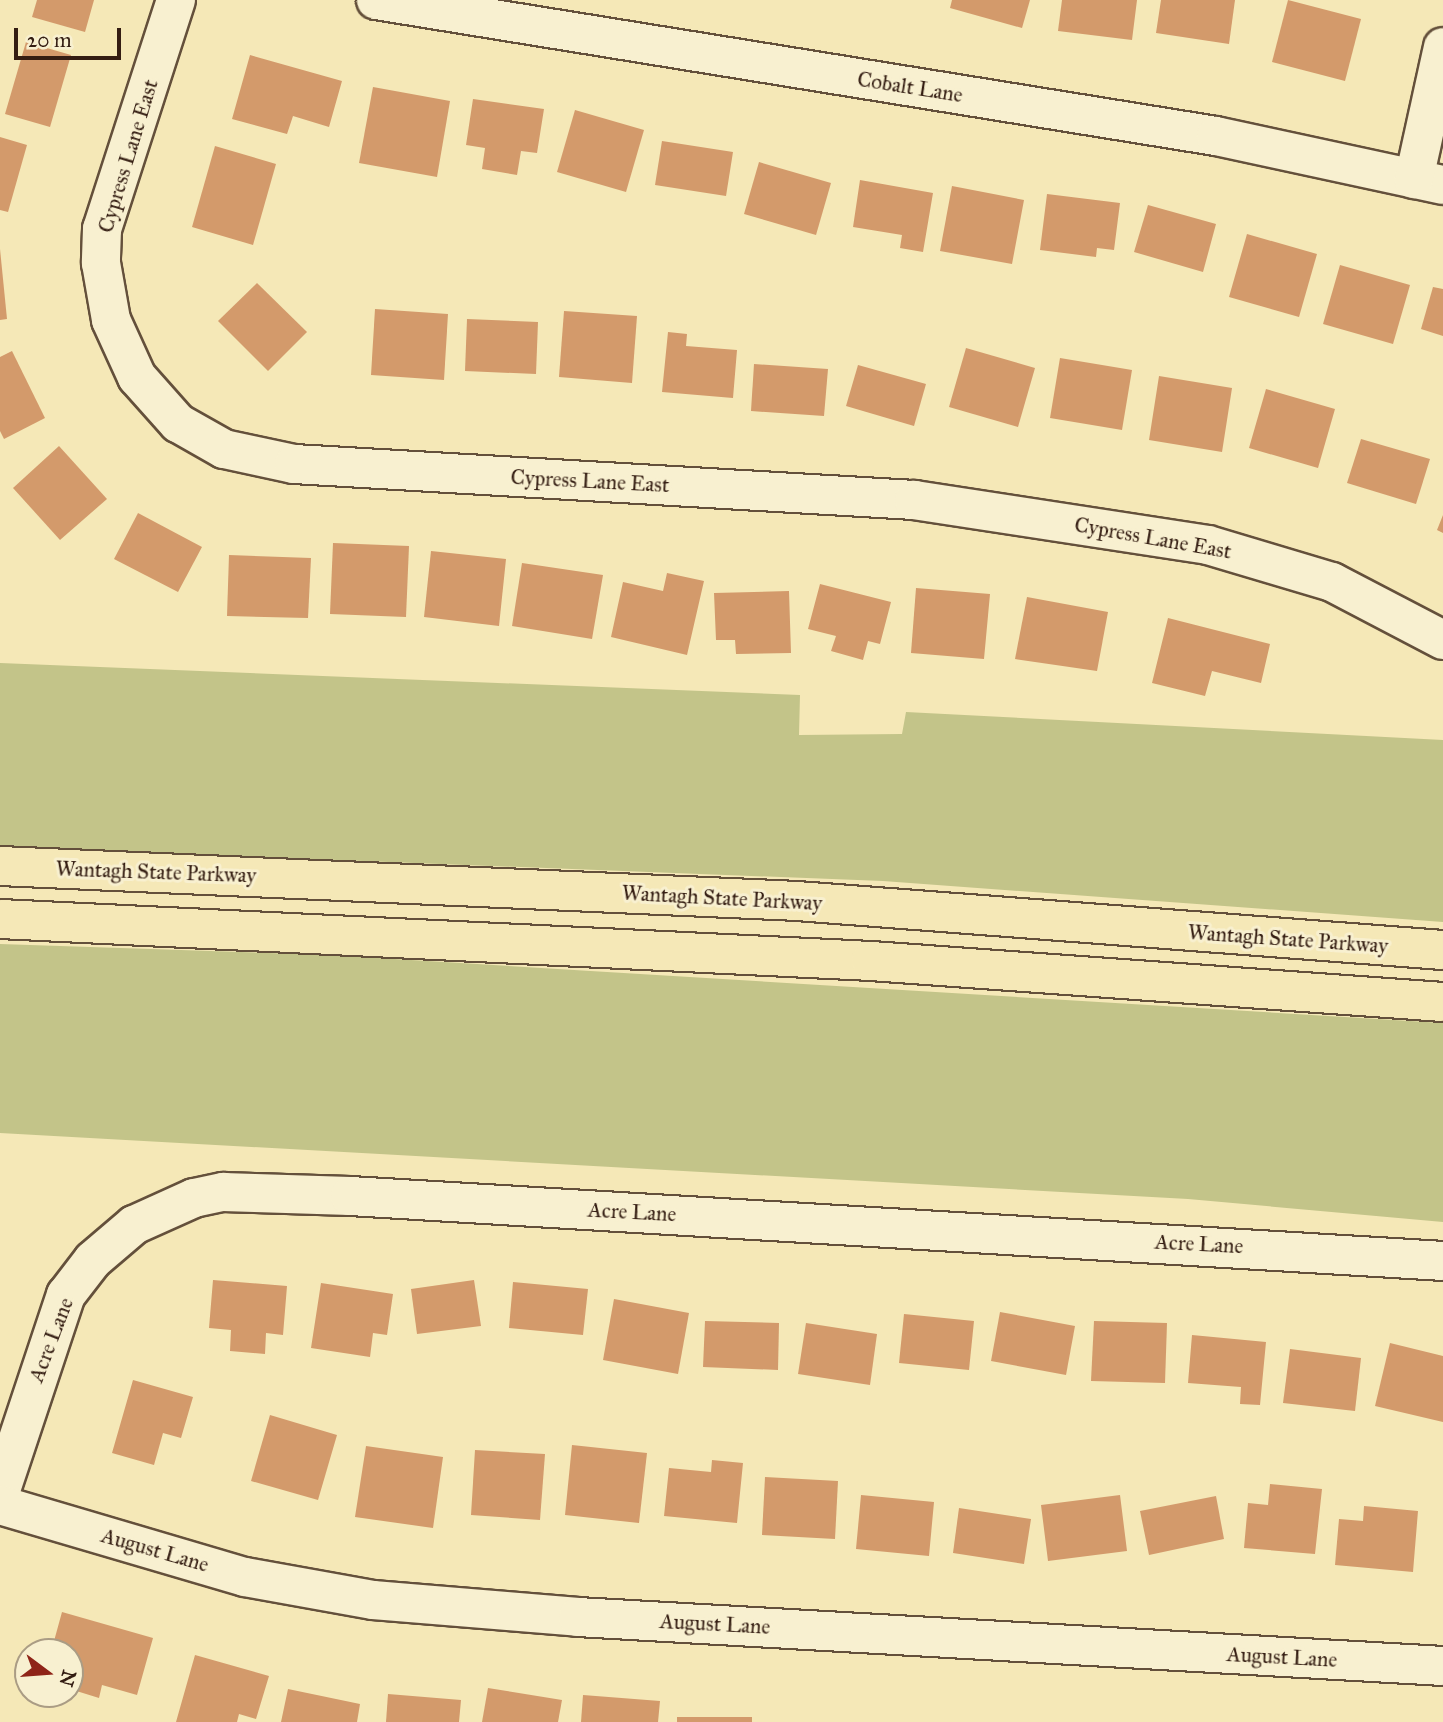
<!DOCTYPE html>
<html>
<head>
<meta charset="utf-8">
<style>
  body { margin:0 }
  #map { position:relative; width:1443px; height:1722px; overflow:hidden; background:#f5e8b7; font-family:"IM FELL Great Primer",serif }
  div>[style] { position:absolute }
  .green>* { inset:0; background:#c3c489 }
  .building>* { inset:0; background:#d39a6b }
  .roads { filter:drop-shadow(2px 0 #64503b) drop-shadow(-2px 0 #64503b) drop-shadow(0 2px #64503b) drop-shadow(0 -2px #64503b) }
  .minor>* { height:38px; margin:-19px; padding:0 19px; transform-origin:19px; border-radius:19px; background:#f8f0d0 }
  .highway>* { height:38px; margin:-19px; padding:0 19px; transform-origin:19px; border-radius:19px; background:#f5e8b7 }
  span { translate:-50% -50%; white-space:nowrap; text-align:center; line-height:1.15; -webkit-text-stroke:6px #f8f0d0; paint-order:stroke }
  .street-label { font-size:21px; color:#341d12 }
  .north { position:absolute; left:14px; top:1638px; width:70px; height:70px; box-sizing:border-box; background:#f8f0d0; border:2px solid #aa9c84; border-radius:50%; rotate:106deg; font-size:19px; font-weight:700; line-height:28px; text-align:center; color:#341d12 }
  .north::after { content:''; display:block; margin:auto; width:24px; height:32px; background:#8f2418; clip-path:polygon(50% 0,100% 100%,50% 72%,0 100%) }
  .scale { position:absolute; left:14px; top:28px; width:107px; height:32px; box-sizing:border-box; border:4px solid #341d12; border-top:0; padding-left:9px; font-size:21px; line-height:24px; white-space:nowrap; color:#341d12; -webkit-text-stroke:5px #f8f0d0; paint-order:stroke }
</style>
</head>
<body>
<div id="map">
  <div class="green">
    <div style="clip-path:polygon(0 663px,800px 695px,799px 735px,902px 734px,906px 712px,1443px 740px,1443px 922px,883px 881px,0 847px)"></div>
    <div style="clip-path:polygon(0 944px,329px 955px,1443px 1023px,1443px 1222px,1188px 1199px,0 1133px)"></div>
  </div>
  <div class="building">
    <div style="clip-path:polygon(37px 0,94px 0,85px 32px,32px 17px)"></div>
    <div style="clip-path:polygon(952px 0,1030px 0,1022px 28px,950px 8px)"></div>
    <div style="clip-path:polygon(1062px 0,1137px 0,1132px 40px,1058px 31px)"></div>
    <div style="clip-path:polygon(1161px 0,1235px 0,1229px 44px,1156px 33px)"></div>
    <div style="clip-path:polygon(1288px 0,1361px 19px,1345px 81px,1272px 62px)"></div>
    <div style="clip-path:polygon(26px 42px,71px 55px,50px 127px,5px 114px)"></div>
    <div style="clip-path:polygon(250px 55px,342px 81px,329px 127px,293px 116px,287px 134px,232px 119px)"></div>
    <div style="clip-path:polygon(373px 87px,450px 101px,437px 177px,359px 163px)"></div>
    <div style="clip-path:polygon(473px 99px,544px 109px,537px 153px,521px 151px,517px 175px,482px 169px,485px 148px,466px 145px)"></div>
    <div style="clip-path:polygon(575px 110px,644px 130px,626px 192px,557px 172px)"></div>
    <div style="clip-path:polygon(0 137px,27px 145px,8px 212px,0 210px)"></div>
    <div style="clip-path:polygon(662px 141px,733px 152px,726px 196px,655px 185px)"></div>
    <div style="clip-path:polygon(215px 146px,276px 164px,253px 245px,192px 227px)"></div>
    <div style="clip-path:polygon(759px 162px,831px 183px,816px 235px,744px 214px)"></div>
    <div style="clip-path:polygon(860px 180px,933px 193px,923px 252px,900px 248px,902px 235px,853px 227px)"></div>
    <div style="clip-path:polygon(952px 186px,1024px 200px,1012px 264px,940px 251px)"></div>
    <div style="clip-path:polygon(1047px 194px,1120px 203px,1114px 250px,1097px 248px,1096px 257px,1040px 250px)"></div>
    <div style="clip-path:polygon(1148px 205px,1216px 224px,1203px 272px,1134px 252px)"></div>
    <div style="clip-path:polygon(1247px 234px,1317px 254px,1299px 317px,1229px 297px)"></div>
    <div style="clip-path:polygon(0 249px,7px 319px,0 320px)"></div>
    <div style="clip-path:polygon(1340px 265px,1410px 285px,1393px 344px,1323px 324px)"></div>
    <div style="clip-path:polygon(257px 283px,307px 332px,268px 371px,218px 321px)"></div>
    <div style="clip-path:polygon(1433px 287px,1443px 289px,1443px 336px,1421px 329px)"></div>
    <div style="clip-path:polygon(375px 309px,448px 314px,444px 380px,371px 375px)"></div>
    <div style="clip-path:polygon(564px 311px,637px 316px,632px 383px,559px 377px)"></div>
    <div style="clip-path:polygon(467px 319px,538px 322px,536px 374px,465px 371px)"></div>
    <div style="clip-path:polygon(668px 332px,687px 334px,686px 346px,737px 350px,733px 398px,662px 392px)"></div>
    <div style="clip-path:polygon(966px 348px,1035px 368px,1018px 427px,949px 407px)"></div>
    <div style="clip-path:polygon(12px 351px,45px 418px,4px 439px,0 431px,0 357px)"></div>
    <div style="clip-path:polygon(1060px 358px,1132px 370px,1122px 430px,1050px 418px)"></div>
    <div style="clip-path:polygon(754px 364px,828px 369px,824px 416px,751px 411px)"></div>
    <div style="clip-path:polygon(858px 365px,926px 384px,914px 426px,846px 406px)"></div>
    <div style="clip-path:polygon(1159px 376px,1232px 388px,1222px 452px,1149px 440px)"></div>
    <div style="clip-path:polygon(1266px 389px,1335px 409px,1318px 468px,1249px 448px)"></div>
    <div style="clip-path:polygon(1361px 439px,1430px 459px,1416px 504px,1347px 483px)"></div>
    <div style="clip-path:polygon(59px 446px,107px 499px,60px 540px,13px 488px)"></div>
    <div style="clip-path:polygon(138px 513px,202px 547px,178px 592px,114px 559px)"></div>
    <div style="clip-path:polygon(1443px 515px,1443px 533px,1437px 530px)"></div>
    <div style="clip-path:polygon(333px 543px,409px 546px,406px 617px,330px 614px)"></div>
    <div style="clip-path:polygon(431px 551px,506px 559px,499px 626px,424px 617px)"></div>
    <div style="clip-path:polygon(229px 555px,311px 558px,308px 618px,227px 616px)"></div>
    <div style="clip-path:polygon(522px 563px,603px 575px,592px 639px,512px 626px)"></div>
    <div style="clip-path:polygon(667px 573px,704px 581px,687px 655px,611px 637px,623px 582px,663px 591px)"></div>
    <div style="clip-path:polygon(820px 584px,891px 602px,880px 644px,868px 641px,863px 660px,831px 651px,836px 636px,808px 629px)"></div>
    <div style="clip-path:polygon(916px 588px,990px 594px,984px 659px,911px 653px)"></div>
    <div style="clip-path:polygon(789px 591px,791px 653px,736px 654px,735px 640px,716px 640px,714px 593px)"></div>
    <div style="clip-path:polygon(1027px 597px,1108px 612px,1097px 671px,1015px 659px)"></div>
    <div style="clip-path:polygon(1168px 618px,1270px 644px,1261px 683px,1212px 671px,1205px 696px,1152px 683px)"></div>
    <div style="clip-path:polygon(213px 1280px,287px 1286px,283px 1335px,266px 1333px,265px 1354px,230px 1351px,231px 1330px,209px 1328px)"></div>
    <div style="clip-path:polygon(474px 1280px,481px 1326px,417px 1334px,411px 1289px)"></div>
    <div style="clip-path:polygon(513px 1282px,588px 1289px,583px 1335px,509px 1328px)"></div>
    <div style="clip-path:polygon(321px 1283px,393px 1294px,387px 1335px,373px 1333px,370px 1357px,311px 1348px)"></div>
    <div style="clip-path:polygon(614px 1299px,689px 1313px,678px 1374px,603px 1360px)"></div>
    <div style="clip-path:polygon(1000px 1312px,1075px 1326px,1066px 1375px,991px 1361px)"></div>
    <div style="clip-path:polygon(904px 1314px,974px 1321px,969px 1370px,899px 1363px)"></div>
    <div style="clip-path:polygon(705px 1321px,779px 1323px,778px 1370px,703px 1367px)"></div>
    <div style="clip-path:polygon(1094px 1321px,1167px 1323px,1165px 1383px,1091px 1381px)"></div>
    <div style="clip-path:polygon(806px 1323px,877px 1334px,870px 1385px,798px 1374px)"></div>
    <div style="clip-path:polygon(1192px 1335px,1266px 1342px,1260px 1405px,1240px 1404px,1241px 1387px,1188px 1383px)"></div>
    <div style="clip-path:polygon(1390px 1343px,1443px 1356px,1443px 1422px,1375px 1406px)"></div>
    <div style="clip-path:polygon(1290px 1349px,1361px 1358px,1355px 1411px,1283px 1403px)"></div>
    <div style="clip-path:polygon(133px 1380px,193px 1397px,181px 1438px,163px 1433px,154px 1465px,112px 1453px)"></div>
    <div style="clip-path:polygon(270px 1415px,337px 1435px,318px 1500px,251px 1481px)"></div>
    <div style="clip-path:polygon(572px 1445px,647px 1453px,639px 1523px,565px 1515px)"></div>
    <div style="clip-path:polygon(366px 1446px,443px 1457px,433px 1528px,355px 1517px)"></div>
    <div style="clip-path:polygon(475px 1450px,545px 1454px,540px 1520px,471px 1515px)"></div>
    <div style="clip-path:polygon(712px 1460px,743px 1463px,737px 1523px,664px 1516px,669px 1468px,711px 1472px)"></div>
    <div style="clip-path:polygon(765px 1477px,838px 1481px,835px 1539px,762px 1535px)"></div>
    <div style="clip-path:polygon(1270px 1484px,1322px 1489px,1315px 1554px,1244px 1548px,1248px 1503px,1268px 1505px)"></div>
    <div style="clip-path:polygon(861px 1495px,934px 1502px,929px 1556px,856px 1549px)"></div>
    <div style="clip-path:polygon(1120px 1495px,1127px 1551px,1048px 1561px,1041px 1505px)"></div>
    <div style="clip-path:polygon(1216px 1496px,1224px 1539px,1149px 1555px,1140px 1511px)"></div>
    <div style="clip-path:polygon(1364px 1506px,1418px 1511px,1413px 1572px,1335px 1565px,1339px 1519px,1363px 1521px)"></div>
    <div style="clip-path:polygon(959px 1508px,1031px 1519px,1024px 1564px,953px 1553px)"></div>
    <div style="clip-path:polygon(62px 1612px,153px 1638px,137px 1695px,102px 1685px,99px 1698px,70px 1689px,70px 1652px,51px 1652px)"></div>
    <div style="clip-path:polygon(195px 1655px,269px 1676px,256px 1719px,239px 1714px,237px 1722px,176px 1722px)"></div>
    <div style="clip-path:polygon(488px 1688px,562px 1700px,558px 1722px,482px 1722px)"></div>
    <div style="clip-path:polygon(288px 1689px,360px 1704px,357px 1722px,281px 1722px)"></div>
    <div style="clip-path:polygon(388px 1694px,461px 1700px,459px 1722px,386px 1722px)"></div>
    <div style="clip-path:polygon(583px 1695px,660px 1701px,658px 1722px,581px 1722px)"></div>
    <div style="clip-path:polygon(677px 1717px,752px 1717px,752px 1722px,677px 1722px)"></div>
  </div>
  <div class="roads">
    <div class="minor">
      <div style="left:176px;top:0;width:241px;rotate:107.9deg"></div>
      <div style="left:102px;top:229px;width:34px;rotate:92deg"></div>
      <div style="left:101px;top:263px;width:58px;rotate:80deg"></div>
      <div style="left:111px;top:320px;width:63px;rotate:65.5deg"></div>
      <div style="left:137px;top:377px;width:62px;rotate:48.3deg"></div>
      <div style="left:178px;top:423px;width:53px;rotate:29.5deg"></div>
      <div style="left:224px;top:449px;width:72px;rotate:12.1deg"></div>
      <div style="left:294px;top:464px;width:621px;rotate:3.32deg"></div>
      <div style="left:914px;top:500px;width:297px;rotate:8.7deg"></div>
      <div style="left:1208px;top:545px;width:129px;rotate:16.6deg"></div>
      <div style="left:1332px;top:582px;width:125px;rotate:27.6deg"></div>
      <div style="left:376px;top:0;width:851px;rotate:9.2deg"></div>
      <div style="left:1216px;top:136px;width:232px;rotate:12.2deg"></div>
      <div style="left:1414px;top:179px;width:135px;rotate:-77.6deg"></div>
      <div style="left:0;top:1493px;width:209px;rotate:-71.6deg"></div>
      <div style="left:66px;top:1295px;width:44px;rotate:-52.4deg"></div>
      <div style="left:93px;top:1260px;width:54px;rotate:-40.5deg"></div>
      <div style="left:134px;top:1225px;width:66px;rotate:-24.2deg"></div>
      <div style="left:194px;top:1198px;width:30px;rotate:-12deg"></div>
      <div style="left:223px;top:1192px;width:127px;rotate:1.8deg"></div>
      <div style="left:350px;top:1196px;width:1095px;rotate:3.4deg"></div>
      <div style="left:0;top:1505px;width:255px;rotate:16.4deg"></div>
      <div style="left:245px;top:1577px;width:130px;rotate:10.2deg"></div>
      <div style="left:373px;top:1600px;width:206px;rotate:4.7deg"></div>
      <div style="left:578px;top:1617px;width:866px;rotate:3.24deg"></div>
    </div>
    <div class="highway">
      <div style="left:0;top:866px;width:798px;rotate:2.51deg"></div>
      <div style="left:797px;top:901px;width:648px;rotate:4.34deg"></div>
      <div style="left:0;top:919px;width:872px;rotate:2.76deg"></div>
      <div style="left:871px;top:961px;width:573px;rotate:4.1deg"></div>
    </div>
  </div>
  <div class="street-label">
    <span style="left:910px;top:87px;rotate:9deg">Cobalt Lane</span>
    <span style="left:128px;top:156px;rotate:-73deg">Cypress Lane East</span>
    <span style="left:590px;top:481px;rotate:3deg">Cypress Lane East</span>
    <span style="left:1153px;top:538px;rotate:10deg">Cypress Lane East</span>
    <span style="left:156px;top:872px;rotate:2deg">Wantagh State Parkway</span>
    <span style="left:722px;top:898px;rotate:3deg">Wantagh State Parkway</span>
    <span style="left:1288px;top:939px;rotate:4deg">Wantagh State Parkway</span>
    <span style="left:632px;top:1212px;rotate:3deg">Acre Lane</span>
    <span style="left:1199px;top:1244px;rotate:3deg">Acre Lane</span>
    <span style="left:51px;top:1340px;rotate:-69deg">Acre Lane</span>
    <span style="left:155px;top:1550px;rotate:16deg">August Lane</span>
    <span style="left:715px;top:1624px;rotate:3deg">August Lane</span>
    <span style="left:1282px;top:1657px;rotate:3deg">August Lane</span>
  </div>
  <div class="north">N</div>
  <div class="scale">20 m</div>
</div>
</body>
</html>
